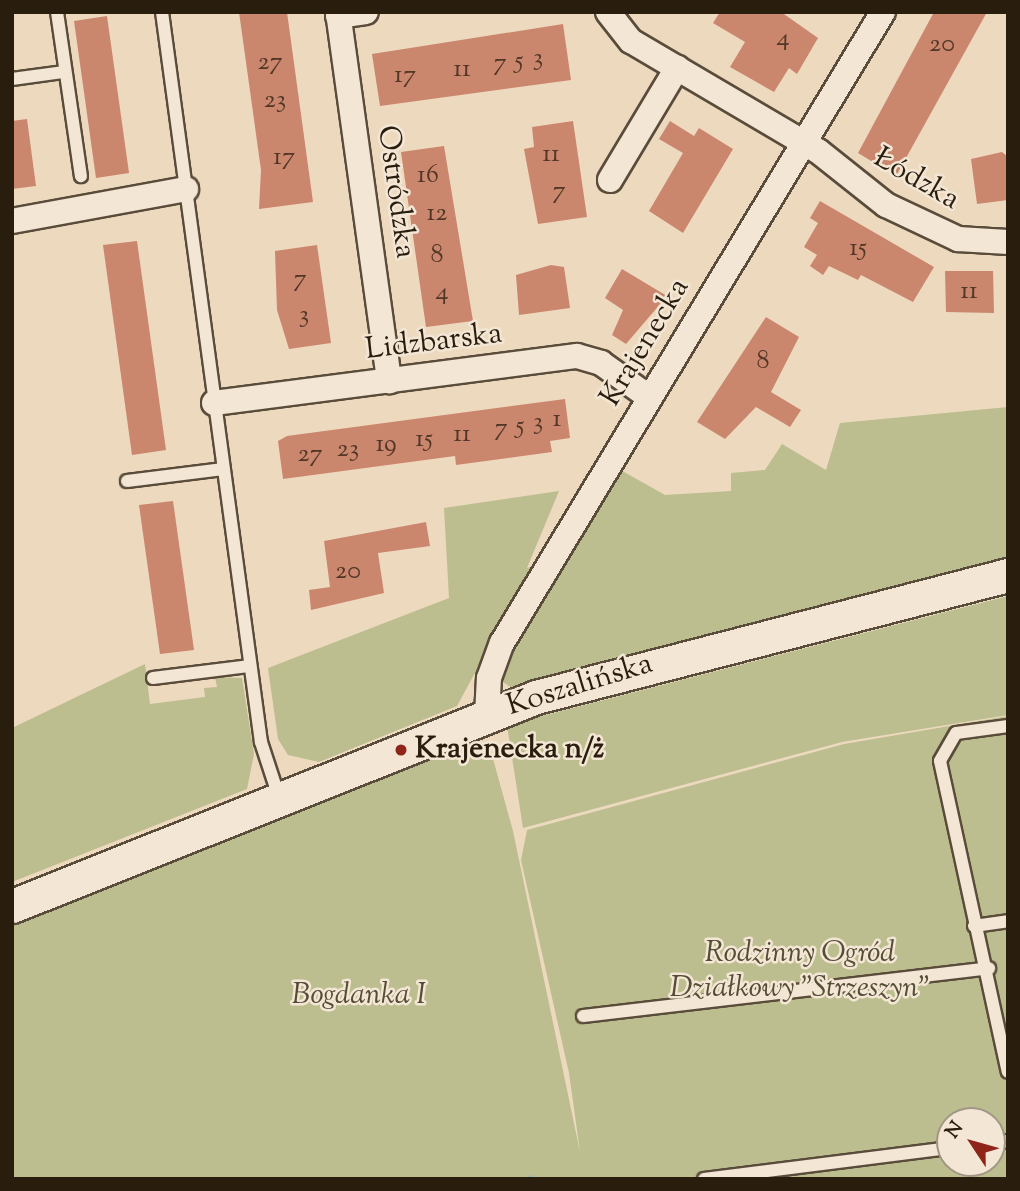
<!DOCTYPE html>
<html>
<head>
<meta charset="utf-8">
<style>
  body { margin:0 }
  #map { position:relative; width:1020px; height:1191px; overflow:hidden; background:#edd9be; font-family:"Sorts Mill Goudy",serif }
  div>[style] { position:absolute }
  .green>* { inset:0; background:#bcbe8f }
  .stream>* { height:6px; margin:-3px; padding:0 3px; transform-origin:3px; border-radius:3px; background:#9bb9b9 }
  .building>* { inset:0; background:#cb866e }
  .roads { filter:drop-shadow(2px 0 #5a4c3a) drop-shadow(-2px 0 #5a4c3a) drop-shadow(0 2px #5a4c3a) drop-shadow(0 -2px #5a4c3a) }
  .lane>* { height:12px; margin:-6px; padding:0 6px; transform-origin:6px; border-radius:6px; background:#f3e6d5 }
  .street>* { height:24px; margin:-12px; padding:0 12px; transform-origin:12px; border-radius:12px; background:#f3e6d5 }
  .secondary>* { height:33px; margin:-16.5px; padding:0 16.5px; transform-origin:16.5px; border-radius:16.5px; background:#f3e6d5 }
  .dots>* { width:19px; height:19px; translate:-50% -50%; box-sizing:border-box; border:4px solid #f3e6d5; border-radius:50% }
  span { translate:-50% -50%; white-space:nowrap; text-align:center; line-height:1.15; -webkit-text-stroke:5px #f3e6d5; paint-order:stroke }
  .number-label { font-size:26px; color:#523726 }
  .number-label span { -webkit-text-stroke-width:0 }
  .street-label { font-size:30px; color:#291d0e }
  .poi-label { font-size:30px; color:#291d0e; font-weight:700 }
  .left { translate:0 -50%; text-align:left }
  .park-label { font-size:30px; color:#554d35; font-style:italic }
  .frame { position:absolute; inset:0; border:14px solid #291d0e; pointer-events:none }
  .north { position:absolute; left:936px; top:1107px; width:70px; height:70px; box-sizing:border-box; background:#f3e6d5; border:2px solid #a29685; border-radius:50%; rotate:306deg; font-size:19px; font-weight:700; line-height:28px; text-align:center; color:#291d0e }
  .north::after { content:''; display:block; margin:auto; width:24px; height:32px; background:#8f2418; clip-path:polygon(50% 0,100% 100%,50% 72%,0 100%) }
</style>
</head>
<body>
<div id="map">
  <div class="green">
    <div style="clip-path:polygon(1008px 407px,1008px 566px,519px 693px,497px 678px,617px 468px,665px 495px,731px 491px,731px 473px,765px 470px,782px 444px,826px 470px,840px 423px)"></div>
    <div style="clip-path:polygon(559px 491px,527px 568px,533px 566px,457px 706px,319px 762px,288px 755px,278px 739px,268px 668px,449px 598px,444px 508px)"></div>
    <div style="clip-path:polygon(1008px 596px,1008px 715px,842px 742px,523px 828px,507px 725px)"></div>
    <div style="clip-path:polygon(145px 664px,150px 704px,205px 697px,204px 688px,217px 687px,215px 677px,242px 678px,254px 754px,247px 789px,12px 882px,12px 728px)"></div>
    <div style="clip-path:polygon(evenodd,1008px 716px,1008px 1179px,12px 1179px,12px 921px,470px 736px,473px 754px,490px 748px,513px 831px,580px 1152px,569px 1073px,521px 860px,527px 830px,844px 744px,1008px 716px,950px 1121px,992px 1121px,992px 1163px,950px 1163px,950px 1121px)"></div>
  </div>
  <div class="stream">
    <div style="left:530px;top:1179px;width:1px;rotate:-45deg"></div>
  </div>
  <div class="building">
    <div style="clip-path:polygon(239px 12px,287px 12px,313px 202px,259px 209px,261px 170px)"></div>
    <div style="clip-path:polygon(720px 12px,781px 12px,818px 38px,797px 74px,789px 68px,774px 92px,730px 67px,745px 42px,713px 23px)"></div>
    <div style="clip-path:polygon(934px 12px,987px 12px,896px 176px,858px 153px)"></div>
    <div style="clip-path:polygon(107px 16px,129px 173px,96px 178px,74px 21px)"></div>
    <div style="clip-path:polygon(563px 24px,571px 80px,380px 106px,372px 54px)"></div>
    <div style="clip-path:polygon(27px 119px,36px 186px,12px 189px,12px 121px)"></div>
    <div style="clip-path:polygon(573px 121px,587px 217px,538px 224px,524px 149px,534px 147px,532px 127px)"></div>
    <div style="clip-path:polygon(670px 121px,694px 136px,699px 128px,733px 149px,683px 233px,649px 211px,683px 153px,659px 139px)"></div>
    <div style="clip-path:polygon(444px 146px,473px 321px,426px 327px,401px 152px)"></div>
    <div style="clip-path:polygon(1002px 152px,1008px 157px,1008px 200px,977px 204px,971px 159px)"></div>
    <div style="clip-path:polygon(820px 201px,934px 267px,913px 302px,861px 275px,858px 280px,829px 266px,823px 275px,810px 266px,817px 255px,804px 247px,818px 223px,810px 218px)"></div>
    <div style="clip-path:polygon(137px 241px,166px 450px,132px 455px,103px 245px)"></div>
    <div style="clip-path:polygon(317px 245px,331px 343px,289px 349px,277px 310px,275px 251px)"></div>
    <div style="clip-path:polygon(551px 265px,564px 267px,570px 308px,519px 315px,516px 275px)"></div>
    <div style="clip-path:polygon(622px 269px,667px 296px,626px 344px,612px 335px,623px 310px,605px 298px)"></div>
    <div style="clip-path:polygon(945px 271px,993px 271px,994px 313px,946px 312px)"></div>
    <div style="clip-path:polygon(766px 317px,799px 337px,771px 392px,801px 410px,790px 427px,756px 407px,725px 439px,697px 422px)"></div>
    <div style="clip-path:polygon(565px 399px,570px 438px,550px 441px,552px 452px,456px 465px,455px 456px,283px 479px,278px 441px,287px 436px)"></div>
    <div style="clip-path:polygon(173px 501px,194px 650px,160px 654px,139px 505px)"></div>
    <div style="clip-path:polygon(426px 522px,430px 546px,378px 553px,384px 593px,311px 610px,309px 590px,330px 587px,324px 541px)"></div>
  </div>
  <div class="roads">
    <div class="lane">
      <div style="left:57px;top:12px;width:166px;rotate:81.7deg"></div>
      <div style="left:162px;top:12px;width:737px;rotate:82.28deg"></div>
      <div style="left:261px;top:742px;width:58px;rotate:71.9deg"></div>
      <div style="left:12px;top:79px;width:51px;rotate:-7.8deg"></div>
      <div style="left:127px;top:481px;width:97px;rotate:-7.1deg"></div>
      <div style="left:153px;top:678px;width:98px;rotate:-7.1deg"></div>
      <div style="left:1008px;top:726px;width:52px;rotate:172.3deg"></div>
      <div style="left:956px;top:733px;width:32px;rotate:120deg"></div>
      <div style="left:940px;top:761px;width:318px;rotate:77.7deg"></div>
      <div style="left:974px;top:926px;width:34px;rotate:-8deg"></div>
      <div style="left:583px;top:1016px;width:409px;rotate:-6.7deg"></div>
      <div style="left:992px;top:1143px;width:16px;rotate:-7deg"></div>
      <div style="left:704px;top:1179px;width:248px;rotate:-7.2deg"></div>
    </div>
    <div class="street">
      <div style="left:338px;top:12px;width:373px;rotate:82.1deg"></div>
      <div style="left:608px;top:12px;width:37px;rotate:52deg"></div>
      <div style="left:631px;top:41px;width:217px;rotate:30.5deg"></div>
      <div style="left:818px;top:151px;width:87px;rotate:38.5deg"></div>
      <div style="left:886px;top:205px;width:80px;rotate:25.3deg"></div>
      <div style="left:958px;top:239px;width:50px;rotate:3.4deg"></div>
      <div style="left:338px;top:16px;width:28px;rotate:-8deg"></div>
      <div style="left:610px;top:180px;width:131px;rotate:-59.1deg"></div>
      <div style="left:12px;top:221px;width:177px;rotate:-10.4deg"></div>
      <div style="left:214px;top:403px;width:366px;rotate:-7.4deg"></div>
      <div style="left:577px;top:356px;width:25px;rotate:16deg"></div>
      <div style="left:601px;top:363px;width:60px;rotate:35.5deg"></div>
      <div style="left:487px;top:715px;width:37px;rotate:-87deg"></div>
      <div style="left:489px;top:678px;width:37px;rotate:-70deg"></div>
      <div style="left:502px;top:643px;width:737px;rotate:-58.88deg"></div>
    </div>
    <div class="secondary">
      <div style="left:12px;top:906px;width:564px;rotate:-21.74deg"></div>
      <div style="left:536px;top:697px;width:488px;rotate:-14.5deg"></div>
    </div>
  </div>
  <div class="dots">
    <div style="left:401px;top:750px;background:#8f2418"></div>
  </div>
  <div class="number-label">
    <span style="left:783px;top:39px">4</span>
    <span style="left:942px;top:45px">20</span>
    <span style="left:538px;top:59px">3</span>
    <span style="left:519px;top:62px">5</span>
    <span style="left:270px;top:63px">27</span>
    <span style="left:500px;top:64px">7</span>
    <span style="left:462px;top:70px">11</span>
    <span style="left:405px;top:76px">17</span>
    <span style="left:275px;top:101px">23</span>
    <span style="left:551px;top:155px">11</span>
    <span style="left:284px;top:158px">17</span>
    <span style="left:428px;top:176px">16</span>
    <span style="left:559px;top:192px">7</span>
    <span style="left:437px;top:214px">12</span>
    <span style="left:858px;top:249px">15</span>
    <span style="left:437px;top:256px">8</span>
    <span style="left:300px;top:280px">7</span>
    <span style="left:969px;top:292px">11</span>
    <span style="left:442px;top:293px">4</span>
    <span style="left:304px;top:316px">3</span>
    <span style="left:763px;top:362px">8</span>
    <span style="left:557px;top:420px">1</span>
    <span style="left:538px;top:423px">3</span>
    <span style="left:520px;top:427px">5</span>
    <span style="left:501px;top:429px">7</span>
    <span style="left:462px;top:435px">11</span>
    <span style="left:424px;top:440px">15</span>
    <span style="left:386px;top:445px">19</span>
    <span style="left:348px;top:450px">23</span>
    <span style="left:310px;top:455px">27</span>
    <span style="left:348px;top:572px">20</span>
  </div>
  <div class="street-label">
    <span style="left:916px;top:180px;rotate:30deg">Łódzka</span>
    <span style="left:395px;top:192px;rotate:82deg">Ostródzka</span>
    <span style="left:434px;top:343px;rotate:-7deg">Lidzbarska</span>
    <span style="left:646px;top:343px;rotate:-59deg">Krajenecka</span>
    <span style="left:580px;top:686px;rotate:-17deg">Koszalińska</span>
  </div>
  <div class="poi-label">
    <span class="left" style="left:415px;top:750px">Krajenecka n/ż</span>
  </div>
  <div class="park-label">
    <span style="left:800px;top:971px">Rodzinny Ogród<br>Działkowy "Strzeszyn"</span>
    <span style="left:359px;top:996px">Bogdanka I</span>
  </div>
  <div class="frame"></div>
  <div class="north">N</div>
</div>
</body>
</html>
